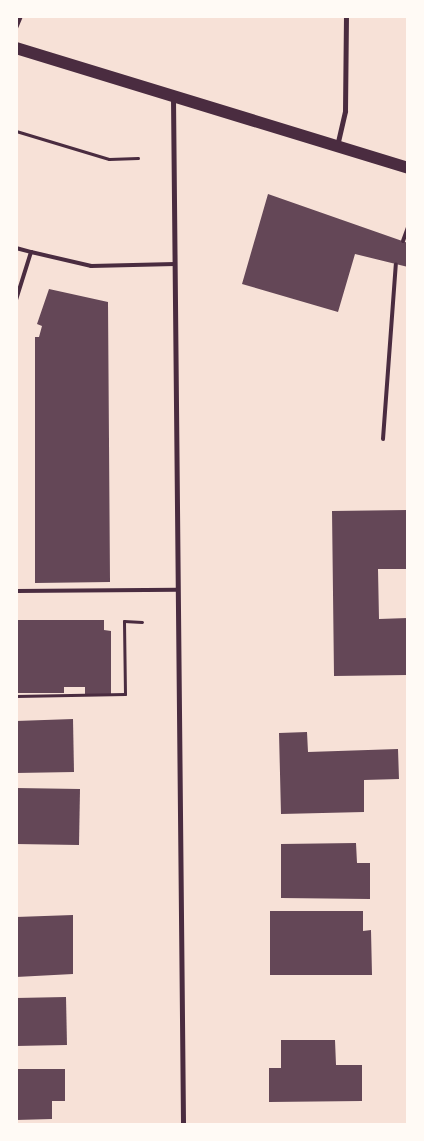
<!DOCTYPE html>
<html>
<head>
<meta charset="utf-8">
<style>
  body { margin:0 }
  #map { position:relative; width:424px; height:1141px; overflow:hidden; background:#f7e1d7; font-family:"Alegreya Sans",sans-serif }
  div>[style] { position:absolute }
  .building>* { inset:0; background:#644757 }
  .path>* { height:3px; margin:-1.5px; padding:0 1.5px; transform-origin:1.5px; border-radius:1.5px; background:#4a2c40 }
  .service>* { height:4px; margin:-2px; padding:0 2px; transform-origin:2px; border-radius:2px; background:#4a2c40 }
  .minor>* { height:5px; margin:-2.5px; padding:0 2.5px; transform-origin:2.5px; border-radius:2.5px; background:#4a2c40 }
  .primary>* { height:12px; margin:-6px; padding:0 6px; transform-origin:6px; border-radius:6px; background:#4a2c40 }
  span { translate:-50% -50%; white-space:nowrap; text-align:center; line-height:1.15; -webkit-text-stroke:4.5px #fffaf5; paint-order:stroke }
  .frame { position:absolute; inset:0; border:18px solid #fffaf5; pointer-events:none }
</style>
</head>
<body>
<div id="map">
  <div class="building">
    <div style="clip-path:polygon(268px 194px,408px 243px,408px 267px,355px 254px,338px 312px,242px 284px)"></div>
    <div style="clip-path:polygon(49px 289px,108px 302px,110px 582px,35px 583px,35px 337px,39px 337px,42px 326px,37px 324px)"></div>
    <div style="clip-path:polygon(408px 510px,408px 569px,378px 569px,379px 619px,408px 618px,408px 675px,334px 676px,332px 511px)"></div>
    <div style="clip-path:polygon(16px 620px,104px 620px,104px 630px,111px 631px,111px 694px,85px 694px,85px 687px,64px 687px,64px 693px,16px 693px)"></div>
    <div style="clip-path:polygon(73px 719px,74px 772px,16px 773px,16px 721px)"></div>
    <div style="clip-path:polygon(307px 732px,308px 752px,398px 749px,399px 779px,364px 780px,364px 812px,281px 814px,279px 733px)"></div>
    <div style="clip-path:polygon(16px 788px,80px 789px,79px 845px,16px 844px)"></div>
    <div style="clip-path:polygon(356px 843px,357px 863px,370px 863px,370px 899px,281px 898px,281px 844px)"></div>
    <div style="clip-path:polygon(270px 911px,363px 911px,363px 931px,371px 930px,372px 975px,270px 975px)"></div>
    <div style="clip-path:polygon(73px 915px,73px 974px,16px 977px,16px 917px)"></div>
    <div style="clip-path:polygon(66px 997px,67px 1045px,16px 1046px,16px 998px)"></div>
    <div style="clip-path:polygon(281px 1040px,335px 1040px,336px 1065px,362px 1065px,362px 1101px,269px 1102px,269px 1068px,281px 1068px)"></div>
    <div style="clip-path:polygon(16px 1069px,65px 1069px,65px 1101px,52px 1101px,52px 1119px,16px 1120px)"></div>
  </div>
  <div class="path">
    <div style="left:16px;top:131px;width:97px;rotate:16.8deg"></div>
    <div style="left:109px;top:159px;width:29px;rotate:-2deg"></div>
    <div style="left:16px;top:696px;width:109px;rotate:-1.1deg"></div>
    <div style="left:125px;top:694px;width:73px;rotate:-90.8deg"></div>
    <div style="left:124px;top:621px;width:18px;rotate:3deg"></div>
  </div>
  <div class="service">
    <div style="left:271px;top:16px;width:21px"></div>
    <div style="left:16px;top:28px;width:13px;rotate:-67deg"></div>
    <div style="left:403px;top:241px;width:15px;rotate:-70deg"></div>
    <div style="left:16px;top:248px;width:16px;rotate:15deg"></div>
    <div style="left:31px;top:252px;width:50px;rotate:107.4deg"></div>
    <div style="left:31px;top:252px;width:62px;rotate:13.1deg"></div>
    <div style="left:91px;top:266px;width:84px;rotate:-1.4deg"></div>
    <div style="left:383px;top:439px;width:175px;rotate:-85.8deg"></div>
    <div style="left:16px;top:591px;width:162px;rotate:-0.4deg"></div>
  </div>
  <div class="minor">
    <div style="left:173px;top:98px;width:1027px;rotate:89.44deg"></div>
    <div style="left:337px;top:146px;width:36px;rotate:-77deg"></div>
    <div style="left:345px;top:111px;width:95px;rotate:-89.4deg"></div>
  </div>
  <div class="primary">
    <div style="left:16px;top:48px;width:410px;rotate:17deg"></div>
  </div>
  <div class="frame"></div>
</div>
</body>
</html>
